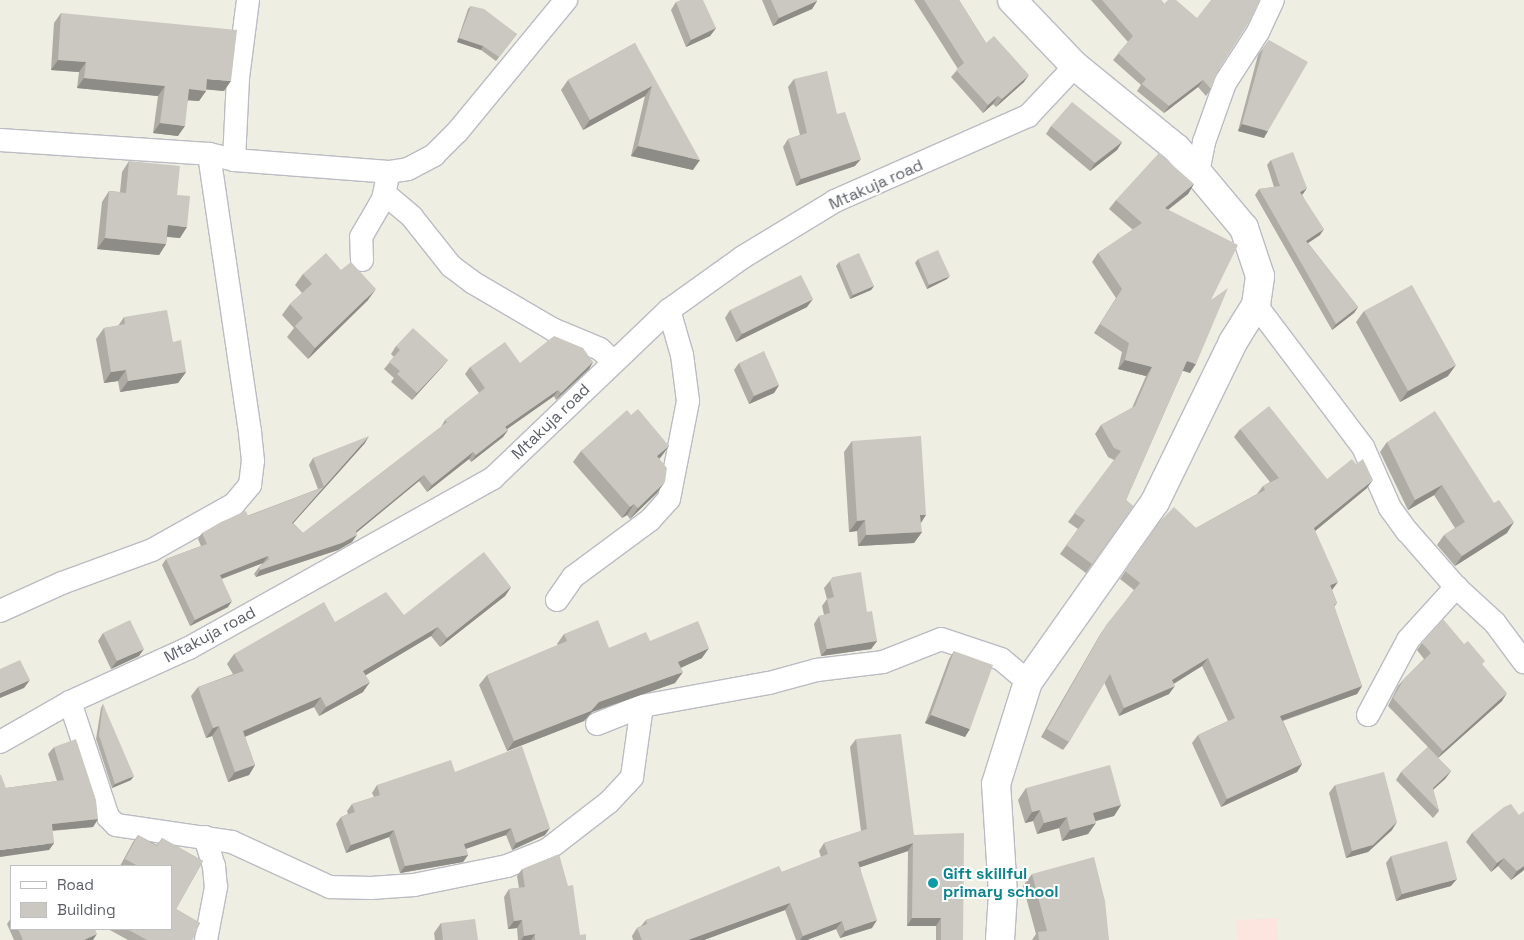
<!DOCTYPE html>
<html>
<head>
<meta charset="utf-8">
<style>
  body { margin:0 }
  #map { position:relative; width:1524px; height:940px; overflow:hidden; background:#efeee3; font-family:"Space Grotesk",sans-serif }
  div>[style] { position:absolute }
  .medical>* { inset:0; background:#fce5df }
  .roads { filter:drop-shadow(1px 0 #bbbcc3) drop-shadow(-1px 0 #bbbcc3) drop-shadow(0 1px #bbbcc3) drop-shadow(0 -1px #bbbcc3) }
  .street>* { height:22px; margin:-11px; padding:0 11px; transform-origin:11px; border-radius:11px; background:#fff }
  .secondary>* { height:28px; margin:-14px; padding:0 14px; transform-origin:14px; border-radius:14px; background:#fff }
  .wall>* { inset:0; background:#aeaca5 }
  .shaded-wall>* { inset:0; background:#8d8c86 }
  .building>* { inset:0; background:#cac8c0 }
  .dots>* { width:14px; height:14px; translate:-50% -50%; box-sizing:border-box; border:2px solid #fff; border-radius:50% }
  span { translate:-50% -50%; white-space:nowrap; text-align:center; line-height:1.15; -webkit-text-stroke:4px #fff; paint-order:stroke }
  .street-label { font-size:16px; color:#5b5e65 }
  .culture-label { font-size:16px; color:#0d838f; font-weight:700 }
  .left { translate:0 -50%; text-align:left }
  .legend { position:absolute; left:10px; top:865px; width:162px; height:65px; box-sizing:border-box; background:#fff; border:1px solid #bdbfc1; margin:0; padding:6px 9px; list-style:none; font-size:15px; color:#5b5e65 }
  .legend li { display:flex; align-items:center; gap:10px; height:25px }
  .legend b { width:25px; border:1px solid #bdbfc1 }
</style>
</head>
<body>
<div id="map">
  <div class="medical">
    <div style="clip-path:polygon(1277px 918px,1278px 940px,1238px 940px,1236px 920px)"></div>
  </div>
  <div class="roads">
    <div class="street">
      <div style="left:0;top:140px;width:209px;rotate:3.8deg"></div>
      <div style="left:209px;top:154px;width:26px;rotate:13deg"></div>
      <div style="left:234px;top:160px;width:155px;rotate:4.4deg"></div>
      <div style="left:389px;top:172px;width:19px;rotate:-9deg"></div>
      <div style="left:408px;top:169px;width:30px;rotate:-28deg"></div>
      <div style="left:434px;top:155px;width:34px;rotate:-45deg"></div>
      <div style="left:458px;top:131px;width:170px;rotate:-50.5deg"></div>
      <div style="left:234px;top:160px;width:82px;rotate:-87.2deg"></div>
      <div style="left:238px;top:78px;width:79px;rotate:-82.7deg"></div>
      <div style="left:1198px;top:173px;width:32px;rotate:-79deg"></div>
      <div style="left:1204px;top:142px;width:63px;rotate:-70.4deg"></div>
      <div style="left:1225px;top:83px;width:61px;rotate:-57.1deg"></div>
      <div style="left:1258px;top:32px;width:35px;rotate:-65deg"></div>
      <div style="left:385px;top:194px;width:35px;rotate:40deg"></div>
      <div style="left:412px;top:217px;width:63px;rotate:51.5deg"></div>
      <div style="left:451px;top:266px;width:26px;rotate:37deg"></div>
      <div style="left:472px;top:282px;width:93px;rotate:30.4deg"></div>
      <div style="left:552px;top:329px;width:52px;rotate:22.6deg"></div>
      <div style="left:600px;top:349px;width:19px;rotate:43deg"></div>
      <div style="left:362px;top:260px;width:23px;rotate:-92deg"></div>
      <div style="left:361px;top:237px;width:44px;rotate:-59.9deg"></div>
      <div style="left:383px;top:199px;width:19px;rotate:-78deg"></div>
      <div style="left:1256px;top:305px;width:178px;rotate:53deg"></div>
      <div style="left:1363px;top:447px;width:67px;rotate:66.1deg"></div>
      <div style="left:1390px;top:508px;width:29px;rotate:54deg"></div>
      <div style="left:1407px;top:531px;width:74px;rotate:48.8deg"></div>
      <div style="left:1456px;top:587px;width:53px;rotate:42.7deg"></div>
      <div style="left:1495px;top:623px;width:49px;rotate:53.4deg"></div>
      <div style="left:557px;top:600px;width:28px;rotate:-55deg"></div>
      <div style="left:573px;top:577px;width:96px;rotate:-36.5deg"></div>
      <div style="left:650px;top:520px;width:28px;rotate:-48deg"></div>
      <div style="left:669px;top:499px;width:100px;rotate:-79deg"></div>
      <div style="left:688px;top:401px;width:46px;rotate:-97.4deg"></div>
      <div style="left:682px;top:355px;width:47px;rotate:-106.1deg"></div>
      <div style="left:0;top:611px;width:68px;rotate:-24.3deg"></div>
      <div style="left:62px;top:583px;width:96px;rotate:-20.1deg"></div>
      <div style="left:152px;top:550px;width:94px;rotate:-29.3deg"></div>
      <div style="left:234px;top:504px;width:25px;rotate:-50deg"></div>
      <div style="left:250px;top:485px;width:24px;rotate:-83deg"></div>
      <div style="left:253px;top:461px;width:29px;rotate:-96deg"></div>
      <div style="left:250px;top:432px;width:281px;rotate:-98.4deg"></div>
      <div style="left:70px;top:702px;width:121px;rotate:71.7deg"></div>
      <div style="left:108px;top:817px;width:11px;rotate:45deg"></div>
      <div style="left:116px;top:825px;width:117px;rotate:8.3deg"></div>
      <div style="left:232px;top:842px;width:108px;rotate:24.7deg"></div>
      <div style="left:330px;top:887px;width:41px;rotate:1.4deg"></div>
      <div style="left:371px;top:888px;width:43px;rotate:-4deg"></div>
      <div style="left:414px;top:885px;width:95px;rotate:-11.5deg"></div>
      <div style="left:507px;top:866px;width:43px;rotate:-21.8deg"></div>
      <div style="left:547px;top:850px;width:78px;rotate:-37.7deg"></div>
      <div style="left:609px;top:802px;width:34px;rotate:-47deg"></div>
      <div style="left:632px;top:777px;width:72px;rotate:-82deg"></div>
      <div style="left:1368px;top:715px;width:85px;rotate:-61.9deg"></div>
      <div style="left:1408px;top:640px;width:72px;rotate:-47.8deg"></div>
      <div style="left:597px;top:724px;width:48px;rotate:-21.8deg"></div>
      <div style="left:642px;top:706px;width:129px;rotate:-10.3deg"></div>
      <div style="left:769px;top:683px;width:50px;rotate:-15.2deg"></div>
      <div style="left:817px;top:670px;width:66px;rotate:-6.9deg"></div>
      <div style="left:883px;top:662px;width:62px;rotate:-21.6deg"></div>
      <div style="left:941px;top:639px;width:63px;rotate:18.4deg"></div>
      <div style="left:1001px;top:659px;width:35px;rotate:40deg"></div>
      <div style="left:0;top:742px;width:81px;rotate:-29.7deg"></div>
      <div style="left:70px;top:702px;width:131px;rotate:-24.4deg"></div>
      <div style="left:189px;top:648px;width:348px;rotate:-29.2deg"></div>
      <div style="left:493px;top:478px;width:243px;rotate:-43.7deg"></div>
      <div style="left:669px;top:310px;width:91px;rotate:-35.6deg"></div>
      <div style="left:743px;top:257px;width:108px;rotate:-31.3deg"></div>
      <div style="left:835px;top:201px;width:211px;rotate:-23.8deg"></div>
      <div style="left:1028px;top:116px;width:69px;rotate:-46.8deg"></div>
      <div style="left:205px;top:837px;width:30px;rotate:73deg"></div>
      <div style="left:214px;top:866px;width:21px;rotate:85deg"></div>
      <div style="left:216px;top:887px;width:54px;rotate:100.7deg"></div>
    </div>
    <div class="secondary">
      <div style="left:1000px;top:940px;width:46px;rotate:-86.3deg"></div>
      <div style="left:1003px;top:894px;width:110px;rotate:-93.6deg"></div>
      <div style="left:996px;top:784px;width:107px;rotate:-72.6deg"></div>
      <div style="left:1028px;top:682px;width:220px;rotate:-54.8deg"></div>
      <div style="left:1155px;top:502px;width:178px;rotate:-64deg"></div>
      <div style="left:1233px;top:342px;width:44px;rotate:-58.1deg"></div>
      <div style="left:1256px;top:305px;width:29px;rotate:-82deg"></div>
      <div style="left:1260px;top:276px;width:51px;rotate:-108.4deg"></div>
      <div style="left:1244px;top:228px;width:72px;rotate:-129.9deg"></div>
      <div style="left:1198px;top:173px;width:33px;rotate:-131deg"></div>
      <div style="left:1176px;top:148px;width:130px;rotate:-140.9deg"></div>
      <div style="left:1075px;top:66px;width:91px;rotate:-133.7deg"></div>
    </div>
  </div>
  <div class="wall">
    <div style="clip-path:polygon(762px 0,817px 0,817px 1px,812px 9px,773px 26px)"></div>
    <div style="clip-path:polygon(914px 0,959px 0,986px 43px,1024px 82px,996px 107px,993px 104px,983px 113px,951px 77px,958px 69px)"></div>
    <div style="clip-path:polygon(1091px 0,1161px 0,1219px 69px,1211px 89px,1206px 96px,1198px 87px,1164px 113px,1137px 91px,1141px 85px,1113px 60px,1128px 42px)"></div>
    <div style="clip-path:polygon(676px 2px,716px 28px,710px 36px,686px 47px,671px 10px)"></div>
    <div style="clip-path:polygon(471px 6px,517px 34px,496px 61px,481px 50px,457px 42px,468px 9px)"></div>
    <div style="clip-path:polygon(61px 13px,224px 91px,206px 89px,206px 91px,199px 101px,188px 100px,178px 136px,153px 133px,158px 96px,77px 88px,79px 72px,51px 70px,54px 23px)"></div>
    <div style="clip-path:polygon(1269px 40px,1264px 138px,1238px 131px,1258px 55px)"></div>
    <div style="clip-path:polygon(635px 43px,693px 170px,631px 156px,645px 96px,583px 130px,561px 90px,568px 80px)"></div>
    <div style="clip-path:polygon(794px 79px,837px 114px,855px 166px,796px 186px,783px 147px,788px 139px,800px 135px,788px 87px)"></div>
    <div style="clip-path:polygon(1051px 126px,1122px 142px,1117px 150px,1090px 171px,1046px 134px)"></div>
    <div style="clip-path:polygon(1271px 160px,1303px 194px,1302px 194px,1320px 235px,1308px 243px,1358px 307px,1354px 313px,1332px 330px,1255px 195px,1259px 189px,1274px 187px,1267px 165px)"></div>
    <div style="clip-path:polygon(129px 161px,177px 195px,180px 238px,167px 237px,166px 244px,159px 255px,97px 249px,102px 202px,109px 191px,120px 192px,122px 172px)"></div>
    <div style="clip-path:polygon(1194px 184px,1188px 194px,1168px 209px,1211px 300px,1190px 373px,1183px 370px,1126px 500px,1133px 506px,1086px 573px,1060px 554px,1078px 529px,1068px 522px,1114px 460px,1108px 457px,1095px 434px,1101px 425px,1132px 408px,1146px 376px,1118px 369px,1122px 352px,1094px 333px,1116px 298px,1092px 262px,1098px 253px,1133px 230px,1109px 209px,1116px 200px)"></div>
    <div style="clip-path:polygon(918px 259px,947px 279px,927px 289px,915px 263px)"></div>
    <div style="clip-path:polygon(839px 262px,874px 286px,871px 290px,850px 299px,836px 266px)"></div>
    <div style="clip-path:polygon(341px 270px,368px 300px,308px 359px,287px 337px,294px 328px,282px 315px,290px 304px,302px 293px,295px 285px,303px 274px)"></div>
    <div style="clip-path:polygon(807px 307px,736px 342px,725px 318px,730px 310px)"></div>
    <div style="clip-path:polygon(1364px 311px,1448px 376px,1400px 402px,1356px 322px)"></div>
    <div style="clip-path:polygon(124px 317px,173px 342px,186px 372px,178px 383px,120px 392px,118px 381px,104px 383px,96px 339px,104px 328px,118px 326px)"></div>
    <div style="clip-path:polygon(396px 346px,448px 360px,442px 367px,412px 400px,391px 382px,394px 378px,384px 369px,394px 357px,391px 354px)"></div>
    <div style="clip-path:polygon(593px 362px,589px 369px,556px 400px,554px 396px,507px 429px,508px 430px,503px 437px,471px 462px,469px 459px,427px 492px,419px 481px,356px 533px,352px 542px,338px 550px,256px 577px,254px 574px,259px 567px,263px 563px,222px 579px,228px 607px,190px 626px,162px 565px,166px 559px,201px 546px,198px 539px,202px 533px,318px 489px,309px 465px,313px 458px,365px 443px,293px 523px,303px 533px,441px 427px,445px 420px,479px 393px,465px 374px,470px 367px,520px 363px)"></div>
    <div style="clip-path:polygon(739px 363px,779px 385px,774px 393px,749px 404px,734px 370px)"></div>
    <div style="clip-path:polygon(631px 415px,669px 446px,659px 459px,657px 493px,630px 519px,627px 515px,622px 518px,573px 462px,581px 451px)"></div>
    <div style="clip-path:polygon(1240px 429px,1327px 479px,1367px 488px,1315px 531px,1332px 590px,1337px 603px,1334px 607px,1362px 686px,1357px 694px,1283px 721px,1302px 764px,1297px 772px,1221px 807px,1192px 743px,1198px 735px,1228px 721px,1202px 666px,1174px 684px,1169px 694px,1119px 716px,1104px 682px,1069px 742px,1063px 750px,1041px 737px,1101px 633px,1134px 590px,1120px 579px,1161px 520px,1196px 528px,1257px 494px,1263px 486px,1270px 482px,1234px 437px)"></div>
    <div style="clip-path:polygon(852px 441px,922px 532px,914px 543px,858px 546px,857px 531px,849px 532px,844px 452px)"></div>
    <div style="clip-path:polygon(1387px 442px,1507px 533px,1455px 566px,1437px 545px,1444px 535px,1455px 528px,1434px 495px,1408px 510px,1380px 452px)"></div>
    <div style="clip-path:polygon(833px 577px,867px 612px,877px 641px,871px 649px,821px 656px,814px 624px,819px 616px,824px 615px,822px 606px,827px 599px,824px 588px)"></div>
    <div style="clip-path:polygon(511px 587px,505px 596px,440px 647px,431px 636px,366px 675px,363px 692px,319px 716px,314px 707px,245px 737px,255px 765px,249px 775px,228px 782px,212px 736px,206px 738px,191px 696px,198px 687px,233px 674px,227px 664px,234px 654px,335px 622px,404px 615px)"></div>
    <div style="clip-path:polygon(103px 633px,139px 656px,111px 669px,98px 641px)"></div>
    <div style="clip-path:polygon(564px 634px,609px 648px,650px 641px,702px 658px,681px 668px,675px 683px,592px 712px,584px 721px,507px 751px,479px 685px,487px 675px,558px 645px,557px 644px)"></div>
    <div style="clip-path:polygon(1422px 643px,1482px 665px,1502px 701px,1438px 758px,1451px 771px,1445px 779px,1433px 790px,1439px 811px,1433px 818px,1396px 780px,1401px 772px,1428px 747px,1388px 706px,1398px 686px,1404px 679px,1424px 659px,1417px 650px)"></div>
    <div style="clip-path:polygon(954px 651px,965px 737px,925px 723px,949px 659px)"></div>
    <div style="clip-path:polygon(103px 704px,131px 780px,112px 788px,96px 739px,101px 708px)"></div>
    <div style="clip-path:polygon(856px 739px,914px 835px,963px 940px,936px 940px,936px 926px,907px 926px,908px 851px,860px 867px,872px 928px,840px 938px,836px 929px,807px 940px,796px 940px,785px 910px,704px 940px,633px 940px,632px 936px,637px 928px,641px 926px,646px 920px,782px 872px,821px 857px,819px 851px,824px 843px,861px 831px,850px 747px)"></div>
    <div style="clip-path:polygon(54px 747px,98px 819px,93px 827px,52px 831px,54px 843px,49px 850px,6px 788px,57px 781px,48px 754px)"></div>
    <div style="clip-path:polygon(455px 772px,545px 835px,512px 850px,506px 835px,466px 849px,468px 855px,463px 862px,400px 873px,389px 837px,346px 853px,336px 824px,341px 817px,348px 814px,347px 811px,352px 804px,374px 797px,372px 793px,377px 785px)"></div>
    <div style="clip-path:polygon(1335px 785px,1392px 830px,1368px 852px,1346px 858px,1329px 793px)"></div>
    <div style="clip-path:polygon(1026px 788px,1121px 805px,1114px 816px,1095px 821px,1088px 834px,1062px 841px,1059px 828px,1037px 834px,1033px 821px,1025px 823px,1018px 800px)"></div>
    <div style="clip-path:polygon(1519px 815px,1524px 870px,1511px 880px,1498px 866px,1491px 872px,1466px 842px,1472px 833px)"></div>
    <div style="clip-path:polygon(138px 835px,157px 845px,162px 838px,203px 861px,176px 909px,200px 923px,192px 940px,128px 940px,108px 929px,171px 929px,171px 866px,120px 866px,133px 842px)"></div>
    <div style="clip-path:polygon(1391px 856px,1451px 886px,1396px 901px,1386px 863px)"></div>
    <div style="clip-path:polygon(522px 869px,580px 935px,586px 940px,518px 940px,517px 928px,508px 929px,504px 897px,509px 889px,519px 888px,517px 876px)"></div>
    <div style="clip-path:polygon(1032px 874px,1109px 940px,1032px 940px,1036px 934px,1023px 886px)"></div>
    <div style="clip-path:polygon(11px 918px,11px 929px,95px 929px,93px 940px,14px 940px,7px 924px)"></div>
    <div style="clip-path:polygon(441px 923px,478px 940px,435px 940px,434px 933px)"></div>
  </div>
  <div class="shaded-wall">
    <div style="clip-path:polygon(817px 1px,812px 9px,773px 26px,779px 18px)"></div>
    <div style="clip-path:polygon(716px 28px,710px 36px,686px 47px,691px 40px)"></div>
    <div style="clip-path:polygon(459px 38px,483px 46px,481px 50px,457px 42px)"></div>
    <div style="clip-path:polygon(58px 60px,86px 62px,79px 72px,51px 70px)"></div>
    <div style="clip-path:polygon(1029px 75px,1024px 82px,996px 107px,1002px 99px)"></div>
    <div style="clip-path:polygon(84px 78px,165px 86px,158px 96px,77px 88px)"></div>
    <div style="clip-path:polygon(207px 79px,231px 81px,224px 91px,200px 89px)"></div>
    <div style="clip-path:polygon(1203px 80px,1198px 87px,1164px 113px,1169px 106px)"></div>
    <div style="clip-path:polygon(652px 86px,645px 96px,583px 130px,590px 120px)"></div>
    <div style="clip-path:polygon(189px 89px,206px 91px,199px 101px,182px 100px)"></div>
    <div style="clip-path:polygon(998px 96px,993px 104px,983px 113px,988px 105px)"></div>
    <div style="clip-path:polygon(160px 123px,185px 126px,178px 136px,153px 133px)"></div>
    <div style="clip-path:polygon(1242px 124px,1268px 131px,1264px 138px,1238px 131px)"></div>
    <div style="clip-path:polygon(1122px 142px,1117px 150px,1090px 171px,1095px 163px)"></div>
    <div style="clip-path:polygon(638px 146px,700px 160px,693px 170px,631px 156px)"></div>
    <div style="clip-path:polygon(861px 159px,855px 166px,796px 186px,801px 179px)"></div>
    <div style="clip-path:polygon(1194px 184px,1188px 194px,1159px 217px,1165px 208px)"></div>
    <div style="clip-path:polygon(1307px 188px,1303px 194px,1296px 197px,1300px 192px)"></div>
    <div style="clip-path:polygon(168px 225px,187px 227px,180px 238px,160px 236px)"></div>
    <div style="clip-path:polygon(1324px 229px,1320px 235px,1302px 247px,1306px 241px)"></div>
    <div style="clip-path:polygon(105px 238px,166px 244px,159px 255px,97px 249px)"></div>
    <div style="clip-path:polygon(950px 276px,947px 279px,927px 289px,929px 285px)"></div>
    <div style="clip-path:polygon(874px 286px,871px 290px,850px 299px,853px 295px)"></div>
    <div style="clip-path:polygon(376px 289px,368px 300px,308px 359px,315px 348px)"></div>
    <div style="clip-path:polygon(813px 299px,807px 307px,736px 342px,742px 334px)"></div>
    <div style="clip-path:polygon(1358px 307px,1354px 313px,1332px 330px,1336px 324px)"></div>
    <div style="clip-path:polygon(448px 360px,442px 367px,412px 400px,417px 393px)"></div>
    <div style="clip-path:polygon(1125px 360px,1152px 367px,1146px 376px,1118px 369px)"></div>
    <div style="clip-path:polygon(1187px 361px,1196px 364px,1190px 373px,1180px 370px)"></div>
    <div style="clip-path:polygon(593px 362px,589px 369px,556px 400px,561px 393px)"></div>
    <div style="clip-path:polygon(1456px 365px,1448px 376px,1400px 402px,1408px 391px)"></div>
    <div style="clip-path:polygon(126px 370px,118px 381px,104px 383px,111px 372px)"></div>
    <div style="clip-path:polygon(186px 372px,178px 383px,120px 392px,128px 381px)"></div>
    <div style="clip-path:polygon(779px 385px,774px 393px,749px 404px,754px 396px)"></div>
    <div style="clip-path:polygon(558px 390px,554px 396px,500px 434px,505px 427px)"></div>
    <div style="clip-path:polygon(508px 430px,503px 437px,471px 462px,476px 455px)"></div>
    <div style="clip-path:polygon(369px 436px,365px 443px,288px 529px,292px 523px)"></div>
    <div style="clip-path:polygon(669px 446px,661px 457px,650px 467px,657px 456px)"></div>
    <div style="clip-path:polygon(473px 452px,469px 459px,427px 492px,432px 485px)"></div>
    <div style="clip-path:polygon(424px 475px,419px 481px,351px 537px,356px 531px)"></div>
    <div style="clip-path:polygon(1373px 480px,1367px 488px,1309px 536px,1314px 528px)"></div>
    <div style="clip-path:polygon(665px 482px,657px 493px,630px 519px,638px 508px)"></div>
    <div style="clip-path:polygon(1442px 485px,1434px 495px,1408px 510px,1415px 500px)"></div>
    <div style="clip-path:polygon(634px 504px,627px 515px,622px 518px,630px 507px)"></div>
    <div style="clip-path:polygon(920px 515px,926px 515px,919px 526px)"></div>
    <div style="clip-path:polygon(865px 520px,857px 531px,849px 532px,857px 521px)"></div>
    <div style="clip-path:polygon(1514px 522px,1507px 533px,1455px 566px,1462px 556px)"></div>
    <div style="clip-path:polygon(922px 532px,914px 543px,858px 546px,866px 535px)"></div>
    <div style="clip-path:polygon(357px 535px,352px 542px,338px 550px,256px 577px,260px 570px)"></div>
    <div style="clip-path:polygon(268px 556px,263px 563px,215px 581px,220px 575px)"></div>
    <div style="clip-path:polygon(1338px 582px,1332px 590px,1330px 585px)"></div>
    <div style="clip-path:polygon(511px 587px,505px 596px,440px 647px,447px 638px)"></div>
    <div style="clip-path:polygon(232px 601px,228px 607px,190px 626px,195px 620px)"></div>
    <div style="clip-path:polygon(438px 627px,431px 636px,356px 681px,363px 671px)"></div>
    <div style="clip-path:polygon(877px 641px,871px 649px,821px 656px,827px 649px)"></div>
    <div style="clip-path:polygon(709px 648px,702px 658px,671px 672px,678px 662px)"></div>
    <div style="clip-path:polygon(144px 649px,139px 656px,111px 669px,117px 661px)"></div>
    <div style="clip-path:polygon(1208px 658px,1202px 666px,1166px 688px,1172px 680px)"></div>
    <div style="clip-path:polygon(683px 672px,675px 683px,592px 712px,584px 721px,507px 751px,514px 741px,599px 702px)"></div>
    <div style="clip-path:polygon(30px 680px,24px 688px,0 698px,0 693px)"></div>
    <div style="clip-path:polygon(370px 682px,363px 692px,319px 716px,326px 707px)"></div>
    <div style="clip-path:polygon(1175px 686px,1169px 694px,1119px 716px,1124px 708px)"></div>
    <div style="clip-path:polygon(1362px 686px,1357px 694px,1275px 723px,1280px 716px)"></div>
    <div style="clip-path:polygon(1507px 693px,1502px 701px,1438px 758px,1443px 751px)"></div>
    <div style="clip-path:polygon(321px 697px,314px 707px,237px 740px,243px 731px)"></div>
    <div style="clip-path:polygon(931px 715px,970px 729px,965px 737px,925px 723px)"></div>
    <div style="clip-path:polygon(219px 726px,212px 736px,206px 738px,213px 728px)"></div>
    <div style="clip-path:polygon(1302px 764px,1297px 772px,1221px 807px,1227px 799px)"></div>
    <div style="clip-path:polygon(255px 765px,249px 775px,228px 782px,235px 772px)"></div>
    <div style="clip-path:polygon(1451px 771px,1445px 779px,1427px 795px,1433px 788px)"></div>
    <div style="clip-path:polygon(134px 776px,131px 780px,112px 788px,115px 784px)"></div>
    <div style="clip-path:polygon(1121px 805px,1114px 816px,1085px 824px,1093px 813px)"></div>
    <div style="clip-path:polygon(1040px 810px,1033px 821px,1025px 823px,1032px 812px)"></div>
    <div style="clip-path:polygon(1067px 817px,1059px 828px,1037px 834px,1044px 823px)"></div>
    <div style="clip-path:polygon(98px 819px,93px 827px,46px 831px,52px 824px)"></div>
    <div style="clip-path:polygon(1397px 822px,1392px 830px,1368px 852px,1346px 858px,1352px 851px)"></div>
    <div style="clip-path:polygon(1096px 823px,1088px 834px,1062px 841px,1070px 830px)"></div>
    <div style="clip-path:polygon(511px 828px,506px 835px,459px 851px,464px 844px)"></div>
    <div style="clip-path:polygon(550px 828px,545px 835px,512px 850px,516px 843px)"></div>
    <div style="clip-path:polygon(394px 830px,389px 837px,346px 853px,351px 845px)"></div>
    <div style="clip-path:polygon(54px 843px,49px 850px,0 857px,0 850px)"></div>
    <div style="clip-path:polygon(913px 843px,908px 851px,852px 870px,858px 862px)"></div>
    <div style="clip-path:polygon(468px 855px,463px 862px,400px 873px,405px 866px)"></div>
    <div style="clip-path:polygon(1504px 858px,1498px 866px,1491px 872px,1497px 863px)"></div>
    <div style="clip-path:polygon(1524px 866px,1524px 870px,1511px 880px,1517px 871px)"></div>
    <div style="clip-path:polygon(1457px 879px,1451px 886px,1396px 901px,1402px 894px)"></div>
    <div style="clip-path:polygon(790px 903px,785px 910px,704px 940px,688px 940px)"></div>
    <div style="clip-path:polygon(912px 918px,941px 918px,936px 926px,907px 926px)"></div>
    <div style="clip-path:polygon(522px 920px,517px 928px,508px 929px,514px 921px)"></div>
    <div style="clip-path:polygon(877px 920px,872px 928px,840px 938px,845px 931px)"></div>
    <div style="clip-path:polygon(842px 921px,836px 929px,807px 940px,800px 940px,803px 936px)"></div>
    <div style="clip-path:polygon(97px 934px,93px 940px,84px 940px)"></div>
    <div style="clip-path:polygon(535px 934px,531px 940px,521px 940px,524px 936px)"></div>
  </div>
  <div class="building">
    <div style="clip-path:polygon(681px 0,703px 0,716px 28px,691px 40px,676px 2px)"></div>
    <div style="clip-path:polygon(771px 0,817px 0,817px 1px,779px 18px)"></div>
    <div style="clip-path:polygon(924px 0,959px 0,986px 43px,994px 36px,1029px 75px,1002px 99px,998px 96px,988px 105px,956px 70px,964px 63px)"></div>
    <div style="clip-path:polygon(1102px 0,1161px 0,1164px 4px,1168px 0,1176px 0,1197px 18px,1211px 0,1260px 0,1251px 19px,1219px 69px,1211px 89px,1203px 80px,1169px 106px,1142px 84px,1146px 79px,1118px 53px,1133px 36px)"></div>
    <div style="clip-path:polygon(471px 6px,484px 9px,517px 34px,499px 57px,483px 46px,459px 38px)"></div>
    <div style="clip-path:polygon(61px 13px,237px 30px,231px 81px,207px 79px,206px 91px,189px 89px,185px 126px,160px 123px,165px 86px,84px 78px,86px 62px,58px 60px)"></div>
    <div style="clip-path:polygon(1269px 40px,1308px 62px,1268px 131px,1242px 124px,1263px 49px)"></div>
    <div style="clip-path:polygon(635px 43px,700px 160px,638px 146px,652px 86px,590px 120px,568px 80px)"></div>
    <div style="clip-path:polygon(827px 71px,837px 114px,845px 112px,861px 159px,801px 179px,788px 139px,807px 133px,794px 79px)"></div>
    <div style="clip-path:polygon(1072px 102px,1122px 142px,1095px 163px,1051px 126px)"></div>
    <div style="clip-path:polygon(1293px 152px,1307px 188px,1300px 192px,1324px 229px,1306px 241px,1358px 307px,1336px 324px,1259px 189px,1280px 186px,1271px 160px)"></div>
    <div style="clip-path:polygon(1159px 153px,1194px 184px,1165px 208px,1238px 245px,1211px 300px,1228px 288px,1196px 364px,1187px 361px,1126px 500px,1133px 506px,1092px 564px,1066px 545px,1085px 520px,1074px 513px,1121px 451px,1114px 448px,1101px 425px,1135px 406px,1152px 367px,1125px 360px,1129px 343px,1100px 324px,1122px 289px,1098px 253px,1142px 223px,1116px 200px)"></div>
    <div style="clip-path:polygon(129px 161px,180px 166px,177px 195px,190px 196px,187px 227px,168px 225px,166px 244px,105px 238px,109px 191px,126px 193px)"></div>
    <div style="clip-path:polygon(938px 250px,950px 276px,929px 285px,918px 259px)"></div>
    <div style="clip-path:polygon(326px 253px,341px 270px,351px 262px,376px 289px,315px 348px,295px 326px,303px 318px,290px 304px,312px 284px,303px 274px)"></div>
    <div style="clip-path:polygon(859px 253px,874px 286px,853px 295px,839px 262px)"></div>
    <div style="clip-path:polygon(801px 275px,813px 299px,742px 334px,730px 310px)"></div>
    <div style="clip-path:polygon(1412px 285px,1456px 365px,1408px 391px,1364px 311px)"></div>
    <div style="clip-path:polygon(167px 310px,173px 342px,181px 340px,186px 372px,128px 381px,126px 370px,111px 372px,104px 328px,125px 324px,124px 317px)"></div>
    <div style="clip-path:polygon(413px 328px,448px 360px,417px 393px,397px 374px,400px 371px,389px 362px,400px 350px,396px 346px)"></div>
    <div style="clip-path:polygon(554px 336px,583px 348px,593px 362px,561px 393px,558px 390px,505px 427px,508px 430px,476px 455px,473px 452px,432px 485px,424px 475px,356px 531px,357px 535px,342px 543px,260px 570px,259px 567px,269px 559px,268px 556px,220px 575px,232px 601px,195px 620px,166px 559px,207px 544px,202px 533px,221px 522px,246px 511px,248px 516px,324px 487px,313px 458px,369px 436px,292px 523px,303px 533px,447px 422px,445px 420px,485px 388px,470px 367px,505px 342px,520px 363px)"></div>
    <div style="clip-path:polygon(764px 351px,779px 385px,754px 396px,739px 363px)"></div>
    <div style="clip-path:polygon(1269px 406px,1327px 479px,1352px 459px,1356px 464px,1363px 459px,1373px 480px,1314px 528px,1338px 582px,1330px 585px,1337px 603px,1334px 605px,1362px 686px,1280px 716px,1302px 764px,1227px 799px,1198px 735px,1235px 718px,1208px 658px,1172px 680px,1175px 686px,1124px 708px,1110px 674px,1069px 742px,1047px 729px,1106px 625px,1140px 583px,1125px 571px,1161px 520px,1174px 507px,1196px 528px,1265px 490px,1263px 486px,1279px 478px,1240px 429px)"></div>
    <div style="clip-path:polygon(638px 409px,669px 446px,657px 456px,667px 468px,665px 482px,638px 508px,634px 504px,630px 507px,581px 451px,627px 410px,631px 415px)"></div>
    <div style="clip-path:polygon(1435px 411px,1494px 503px,1499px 500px,1514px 522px,1462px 556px,1444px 535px,1465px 522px,1442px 485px,1415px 500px,1387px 442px)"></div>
    <div style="clip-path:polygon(921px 436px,926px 515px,920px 515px,922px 532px,866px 535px,865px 520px,857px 521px,852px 441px)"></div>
    <div style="clip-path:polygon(484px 552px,511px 587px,447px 638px,438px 627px,363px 671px,370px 682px,326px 707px,321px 697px,243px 731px,255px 765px,235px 772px,219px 726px,213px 728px,198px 687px,244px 671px,234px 654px,324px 602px,335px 622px,386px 592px,404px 615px)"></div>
    <div style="clip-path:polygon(861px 572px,867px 612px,872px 611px,877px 641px,827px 649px,819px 616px,830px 613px,827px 599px,834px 597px,830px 581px,833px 577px)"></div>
    <div style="clip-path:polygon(1443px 619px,1464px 644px,1468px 641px,1485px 661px,1482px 664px,1507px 693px,1443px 751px,1393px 698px,1404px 679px,1431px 653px,1422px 643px)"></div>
    <div style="clip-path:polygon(130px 620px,144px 649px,117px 661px,103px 633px)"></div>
    <div style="clip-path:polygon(598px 620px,609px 648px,646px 632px,650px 641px,698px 621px,709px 648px,678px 662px,683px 672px,599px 702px,591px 711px,514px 741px,487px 675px,567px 641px,564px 634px)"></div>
    <div style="clip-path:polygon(954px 651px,993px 665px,970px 729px,931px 715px)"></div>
    <div style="clip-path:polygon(20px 660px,30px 680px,0 693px,0 669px)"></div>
    <div style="clip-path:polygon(103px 704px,134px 776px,115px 784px,99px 735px)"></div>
    <div style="clip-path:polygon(901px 734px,914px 835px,964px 833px,963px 940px,941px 940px,941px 918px,912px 918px,913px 843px,858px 862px,877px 920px,845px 931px,842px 921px,803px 936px,790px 903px,688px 940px,642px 940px,637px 928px,647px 924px,646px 920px,779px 866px,782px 872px,828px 854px,824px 843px,867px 829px,856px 739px)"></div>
    <div style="clip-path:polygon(76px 739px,96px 800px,98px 819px,52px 824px,54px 843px,0 850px,0 775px,1px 775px,6px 788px,64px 780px,54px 747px)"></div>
    <div style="clip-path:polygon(522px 746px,550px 828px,516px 843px,511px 828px,464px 844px,468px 855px,405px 866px,394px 830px,351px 845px,341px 817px,355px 812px,352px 804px,380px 795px,377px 785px,451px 760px,455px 772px)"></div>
    <div style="clip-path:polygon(1428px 747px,1451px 771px,1433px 788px,1439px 811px,1401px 772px)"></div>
    <div style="clip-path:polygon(1110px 765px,1121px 805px,1093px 813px,1096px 823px,1070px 830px,1067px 817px,1044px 823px,1040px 810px,1032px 812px,1026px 788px)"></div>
    <div style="clip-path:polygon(1384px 772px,1397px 822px,1373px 845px,1352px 851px,1335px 785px)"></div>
    <div style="clip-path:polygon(1511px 804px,1519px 815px,1524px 811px,1524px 866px,1517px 871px,1504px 858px,1497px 863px,1472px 833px,1504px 807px)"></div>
    <div style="clip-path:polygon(138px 835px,157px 846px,162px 838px,203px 861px,176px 909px,200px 923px,192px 940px,147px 940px,127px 929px,171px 929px,171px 866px,137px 866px,138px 866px,125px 859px)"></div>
    <div style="clip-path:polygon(1447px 841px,1457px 879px,1402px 894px,1391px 856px)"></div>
    <div style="clip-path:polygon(559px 854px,568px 886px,573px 885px,580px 935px,586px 934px,586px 940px,535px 940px,535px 934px,524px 936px,522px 920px,514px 921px,509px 889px,525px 887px,522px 869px)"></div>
    <div style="clip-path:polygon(1094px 857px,1105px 901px,1109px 940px,1039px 940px,1038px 932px,1047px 931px,1032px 874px)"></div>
    <div style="clip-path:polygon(475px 919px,478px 940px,443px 940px,441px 923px)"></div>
    <div style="clip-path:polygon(18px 929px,95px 929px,97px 934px,84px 940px,23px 940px)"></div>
  </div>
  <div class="dots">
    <div style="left:933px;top:883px;background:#0f9aa8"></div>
  </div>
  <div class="street-label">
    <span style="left:876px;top:185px;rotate:-24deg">Mtakuja road</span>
    <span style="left:551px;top:422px;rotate:-44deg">Mtakuja road</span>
    <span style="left:210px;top:635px;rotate:-28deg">Mtakuja road</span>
  </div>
  <div class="culture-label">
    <span class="left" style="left:943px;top:883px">Gift skillful<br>primary school</span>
  </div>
  <ul class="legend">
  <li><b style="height:6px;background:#fff"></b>Road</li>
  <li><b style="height:14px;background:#cac8c0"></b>Building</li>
  </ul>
</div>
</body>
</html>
